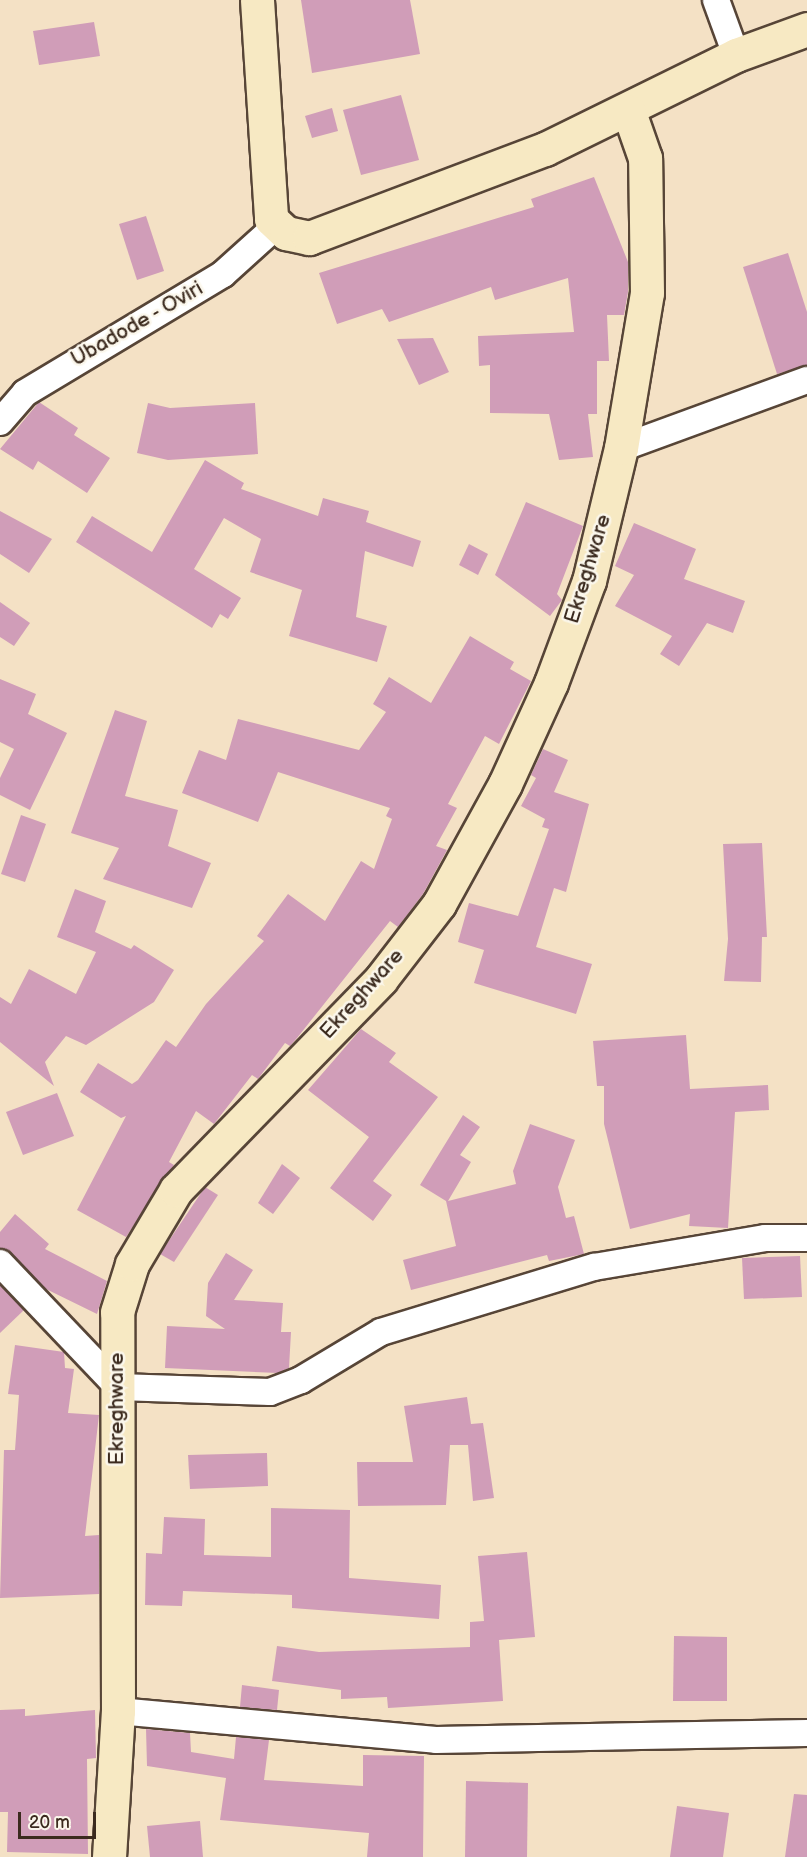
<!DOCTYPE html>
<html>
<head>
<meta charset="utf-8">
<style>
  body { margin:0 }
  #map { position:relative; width:807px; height:1857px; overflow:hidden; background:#f4e1c5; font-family:"Balsamiq Sans",sans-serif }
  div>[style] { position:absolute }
  .building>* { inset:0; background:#d09db8 }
  .roads { filter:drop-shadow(2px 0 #574537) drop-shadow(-2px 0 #574537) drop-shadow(0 2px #574537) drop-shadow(0 -2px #574537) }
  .street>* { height:26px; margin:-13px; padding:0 13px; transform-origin:13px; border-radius:13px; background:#fff }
  .secondary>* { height:33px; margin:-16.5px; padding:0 16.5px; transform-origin:16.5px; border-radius:16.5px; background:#f7e9c3 }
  span { translate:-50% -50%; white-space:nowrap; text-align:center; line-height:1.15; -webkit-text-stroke:5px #fbf7ec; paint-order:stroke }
  .street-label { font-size:21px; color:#3b2a1e }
  .scale { position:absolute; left:18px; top:1812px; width:78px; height:27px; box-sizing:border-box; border:3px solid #3b2a1e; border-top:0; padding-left:8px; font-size:18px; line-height:21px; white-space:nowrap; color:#3b2a1e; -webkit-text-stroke:4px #fbf7ec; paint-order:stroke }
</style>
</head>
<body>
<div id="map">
  <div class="building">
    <div style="clip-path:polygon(301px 0,410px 0,420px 54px,312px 73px)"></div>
    <div style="clip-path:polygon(94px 22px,100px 56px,39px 65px,33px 31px)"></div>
    <div style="clip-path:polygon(401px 95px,419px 160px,361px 175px,343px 110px)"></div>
    <div style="clip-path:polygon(332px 108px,338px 131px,312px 138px,305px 116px)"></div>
    <div style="clip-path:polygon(594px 177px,628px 262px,628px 292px,624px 315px,607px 315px,609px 361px,597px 361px,597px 414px,588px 414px,593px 457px,559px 460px,549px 414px,490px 413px,490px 365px,479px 366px,478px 336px,574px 332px,568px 278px,495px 300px,491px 287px,389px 322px,382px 309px,337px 324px,319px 273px,534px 207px,531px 199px)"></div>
    <div style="clip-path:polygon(146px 216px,164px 271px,137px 280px,119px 224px)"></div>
    <div style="clip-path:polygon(788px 253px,807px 312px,807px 365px,777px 374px,743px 267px)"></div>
    <div style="clip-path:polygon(433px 338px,449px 372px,419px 385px,397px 339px)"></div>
    <div style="clip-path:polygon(39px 402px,78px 428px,74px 435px,110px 458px,87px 493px,38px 461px,33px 470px,0 449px)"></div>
    <div style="clip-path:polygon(148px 403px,170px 408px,255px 403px,258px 454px,168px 460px,137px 453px)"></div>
    <div style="clip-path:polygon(205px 460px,244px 483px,241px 489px,318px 516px,323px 498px,369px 511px,366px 522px,421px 541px,413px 567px,365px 551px,356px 617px,387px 626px,377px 662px,289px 636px,302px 590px,250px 572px,261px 539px,224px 518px,194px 569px,241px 598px,228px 619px,220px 614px,212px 628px,76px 542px,92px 516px,152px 552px)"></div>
    <div style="clip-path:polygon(526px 502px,583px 526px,557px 594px,562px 600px,550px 616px,495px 575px)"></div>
    <div style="clip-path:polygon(0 511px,52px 539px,29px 573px,0 554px)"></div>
    <div style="clip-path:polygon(634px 523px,696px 549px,684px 579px,745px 601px,733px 633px,707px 623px,679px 666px,660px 654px,672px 636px,615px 606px,634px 575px,615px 566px)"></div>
    <div style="clip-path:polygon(469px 544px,488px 554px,478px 575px,459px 565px)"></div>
    <div style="clip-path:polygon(0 602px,30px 623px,14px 646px,0 637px)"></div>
    <div style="clip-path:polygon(470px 636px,514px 662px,510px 669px,531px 681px,499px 744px,485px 736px,448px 804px,457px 808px,436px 846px,447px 850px,423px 894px,398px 927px,390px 921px,297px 1038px,290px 1046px,285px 1043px,258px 1079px,252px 1075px,214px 1124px,196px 1111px,169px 1162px,174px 1165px,126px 1237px,77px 1210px,126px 1116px,121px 1118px,80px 1092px,98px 1063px,132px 1084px,138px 1080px,166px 1040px,176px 1047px,206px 1004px,264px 941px,257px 936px,288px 894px,325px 921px,361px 861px,374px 869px,392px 819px,386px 816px,390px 808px,278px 772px,258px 822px,182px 793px,199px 750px,226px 760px,238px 719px,359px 750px,386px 712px,373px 704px,389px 677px,431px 703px)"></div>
    <div style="clip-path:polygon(0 679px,36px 694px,28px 714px,67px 733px,30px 810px,0 795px,0 778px,14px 749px,0 742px)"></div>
    <div style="clip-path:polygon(115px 710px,147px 721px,125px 796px,178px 810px,168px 846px,211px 863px,192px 908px,103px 879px,119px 848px,71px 833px)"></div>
    <div style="clip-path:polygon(543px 749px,568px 760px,554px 792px,589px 804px,566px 892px,554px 888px,536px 947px,592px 964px,576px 1014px,474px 983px,484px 950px,458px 942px,469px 903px,518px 916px,549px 829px,542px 827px,545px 819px,521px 806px,536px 778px,531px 775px)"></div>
    <div style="clip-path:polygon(21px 815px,46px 824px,25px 882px,1px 874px)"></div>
    <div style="clip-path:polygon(762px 843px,767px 937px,762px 937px,761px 982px,724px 981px,728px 939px,723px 844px)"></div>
    <div style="clip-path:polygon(75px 889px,106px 901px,95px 932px,131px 949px,134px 945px,174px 970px,154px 1002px,86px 1045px,66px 1036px,45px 1062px,54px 1086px,0 1042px,0 997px,11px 1004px,29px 969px,76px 994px,96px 952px,57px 937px)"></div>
    <div style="clip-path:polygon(361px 1029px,396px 1053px,389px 1062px,438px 1097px,373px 1181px,392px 1195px,373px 1221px,330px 1188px,369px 1137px,308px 1090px)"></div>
    <div style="clip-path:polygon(686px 1035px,690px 1089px,768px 1085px,769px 1110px,735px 1112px,728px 1228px,689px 1226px,690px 1214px,630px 1229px,604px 1124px,604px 1086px,597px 1086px,593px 1041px)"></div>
    <div style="clip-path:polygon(57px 1093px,74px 1136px,23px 1155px,6px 1112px)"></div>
    <div style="clip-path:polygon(463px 1115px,480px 1127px,460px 1155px,471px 1162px,448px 1201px,516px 1184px,513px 1171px,530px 1124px,575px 1140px,558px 1187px,566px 1218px,574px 1216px,584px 1254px,549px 1261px,547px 1255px,411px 1290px,403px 1260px,456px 1246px,446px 1201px,420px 1185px)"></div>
    <div style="clip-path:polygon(282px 1164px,300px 1178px,273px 1214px,258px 1203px)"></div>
    <div style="clip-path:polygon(205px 1187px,218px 1195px,174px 1262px,160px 1254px)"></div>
    <div style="clip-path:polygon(15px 1214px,49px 1244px,45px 1249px,107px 1281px,97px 1314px,46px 1289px,0 1248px,0 1232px)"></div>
    <div style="clip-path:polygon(226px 1253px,253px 1270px,234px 1300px,283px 1303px,281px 1332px,291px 1332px,289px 1368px,278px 1373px,165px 1368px,167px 1326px,225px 1329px,206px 1316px,208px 1283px)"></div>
    <div style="clip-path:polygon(800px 1256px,802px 1297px,744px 1299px,742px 1258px)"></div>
    <div style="clip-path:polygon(0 1285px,24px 1310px,0 1333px)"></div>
    <div style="clip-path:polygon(15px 1345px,64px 1352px,65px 1368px,74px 1369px,68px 1413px,99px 1415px,85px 1536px,99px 1535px,99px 1594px,0 1598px,4px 1450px,15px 1450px,19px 1395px,8px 1394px)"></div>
    <div style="clip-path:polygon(467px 1397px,471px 1424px,483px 1423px,494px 1498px,473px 1501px,468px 1445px,450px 1445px,446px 1505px,358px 1506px,357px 1462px,413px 1462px,404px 1406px)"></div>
    <div style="clip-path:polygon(267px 1453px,268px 1486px,190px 1489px,188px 1455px)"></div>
    <div style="clip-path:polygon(271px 1508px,350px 1510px,349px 1578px,441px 1585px,439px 1619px,292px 1608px,292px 1595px,183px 1591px,182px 1606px,145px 1605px,146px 1553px,162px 1554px,164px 1517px,205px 1519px,204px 1555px,271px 1557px)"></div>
    <div style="clip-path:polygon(527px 1552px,535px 1637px,499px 1640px,503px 1701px,388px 1708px,387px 1697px,341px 1699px,341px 1690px,272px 1681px,277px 1646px,319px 1652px,470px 1647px,470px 1622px,484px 1621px,478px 1556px)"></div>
    <div style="clip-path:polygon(674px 1636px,727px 1637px,727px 1701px,673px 1701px)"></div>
    <div style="clip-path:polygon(242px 1685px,279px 1690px,277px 1710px,240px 1707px)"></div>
    <div style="clip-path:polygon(25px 1709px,25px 1716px,95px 1710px,96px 1758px,87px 1759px,88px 1854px,7px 1852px,8px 1812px,0 1812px,0 1710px)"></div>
    <div style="clip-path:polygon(146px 1729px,190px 1733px,191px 1752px,234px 1759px,236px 1737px,269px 1740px,264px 1780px,363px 1786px,363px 1755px,424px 1756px,423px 1857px,367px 1857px,369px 1833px,220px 1820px,226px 1778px,147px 1766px)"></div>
    <div style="clip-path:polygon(466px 1781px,528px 1783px,527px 1857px,465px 1857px)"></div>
    <div style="clip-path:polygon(794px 1794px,807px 1795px,807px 1857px,785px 1857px)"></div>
    <div style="clip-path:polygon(677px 1806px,729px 1813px,723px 1857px,670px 1857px)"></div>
    <div style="clip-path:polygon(200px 1821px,203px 1857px,150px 1857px,147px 1826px)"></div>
  </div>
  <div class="roads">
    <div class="street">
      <div style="left:716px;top:0;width:59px;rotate:70deg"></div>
      <div style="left:0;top:422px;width:38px;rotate:-49deg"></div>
      <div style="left:25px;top:393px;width:231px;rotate:-31deg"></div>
      <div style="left:223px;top:274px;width:70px;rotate:-42.1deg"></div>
      <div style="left:621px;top:448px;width:198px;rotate:-20.1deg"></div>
      <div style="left:0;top:1263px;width:171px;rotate:46.4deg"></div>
      <div style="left:118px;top:1387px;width:152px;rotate:1.9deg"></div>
      <div style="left:270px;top:1392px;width:33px;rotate:-21deg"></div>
      <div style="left:301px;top:1380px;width:93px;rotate:-31deg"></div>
      <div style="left:381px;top:1332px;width:223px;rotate:-17deg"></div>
      <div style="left:594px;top:1267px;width:173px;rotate:-9.6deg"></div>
      <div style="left:765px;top:1238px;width:42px"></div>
      <div style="left:118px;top:1711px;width:319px;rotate:5.2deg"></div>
      <div style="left:436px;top:1740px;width:371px;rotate:-1.1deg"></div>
    </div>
    <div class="secondary">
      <div style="left:257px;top:0;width:219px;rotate:86.3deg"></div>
      <div style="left:271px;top:219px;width:21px;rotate:43deg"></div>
      <div style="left:286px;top:233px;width:24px;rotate:12deg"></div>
      <div style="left:309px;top:238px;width:252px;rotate:-20.7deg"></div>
      <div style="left:545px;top:149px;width:213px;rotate:-26.2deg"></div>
      <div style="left:736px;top:55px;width:76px;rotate:-20.1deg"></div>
      <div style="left:109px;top:1857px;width:146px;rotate:-86.5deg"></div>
      <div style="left:118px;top:1711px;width:399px;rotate:-90.1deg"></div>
      <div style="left:117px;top:1312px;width:50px;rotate:-72.6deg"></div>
      <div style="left:132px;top:1264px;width:86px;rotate:-59.3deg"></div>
      <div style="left:176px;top:1190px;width:294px;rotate:-45.8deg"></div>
      <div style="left:381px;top:979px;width:95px;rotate:-52.3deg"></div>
      <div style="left:439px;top:904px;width:137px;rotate:-61.2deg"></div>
      <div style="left:505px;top:784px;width:111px;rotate:-65.5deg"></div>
      <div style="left:551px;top:683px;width:109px;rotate:-69.6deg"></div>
      <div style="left:589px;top:581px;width:137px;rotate:-76.5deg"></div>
      <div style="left:621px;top:448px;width:157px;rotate:-80.5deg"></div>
      <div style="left:647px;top:293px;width:135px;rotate:-90.8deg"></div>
      <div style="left:645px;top:158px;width:49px;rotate:-109.2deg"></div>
    </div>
  </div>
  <div class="street-label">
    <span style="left:137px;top:324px;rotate:-30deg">Ubadode - Oviri</span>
    <span style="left:588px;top:569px;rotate:-73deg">Ekreghware</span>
    <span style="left:362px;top:994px;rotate:-48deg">Ekreghware</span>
    <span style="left:117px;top:1409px;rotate:-90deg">Ekreghware</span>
  </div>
  <div class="scale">20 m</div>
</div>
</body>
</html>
